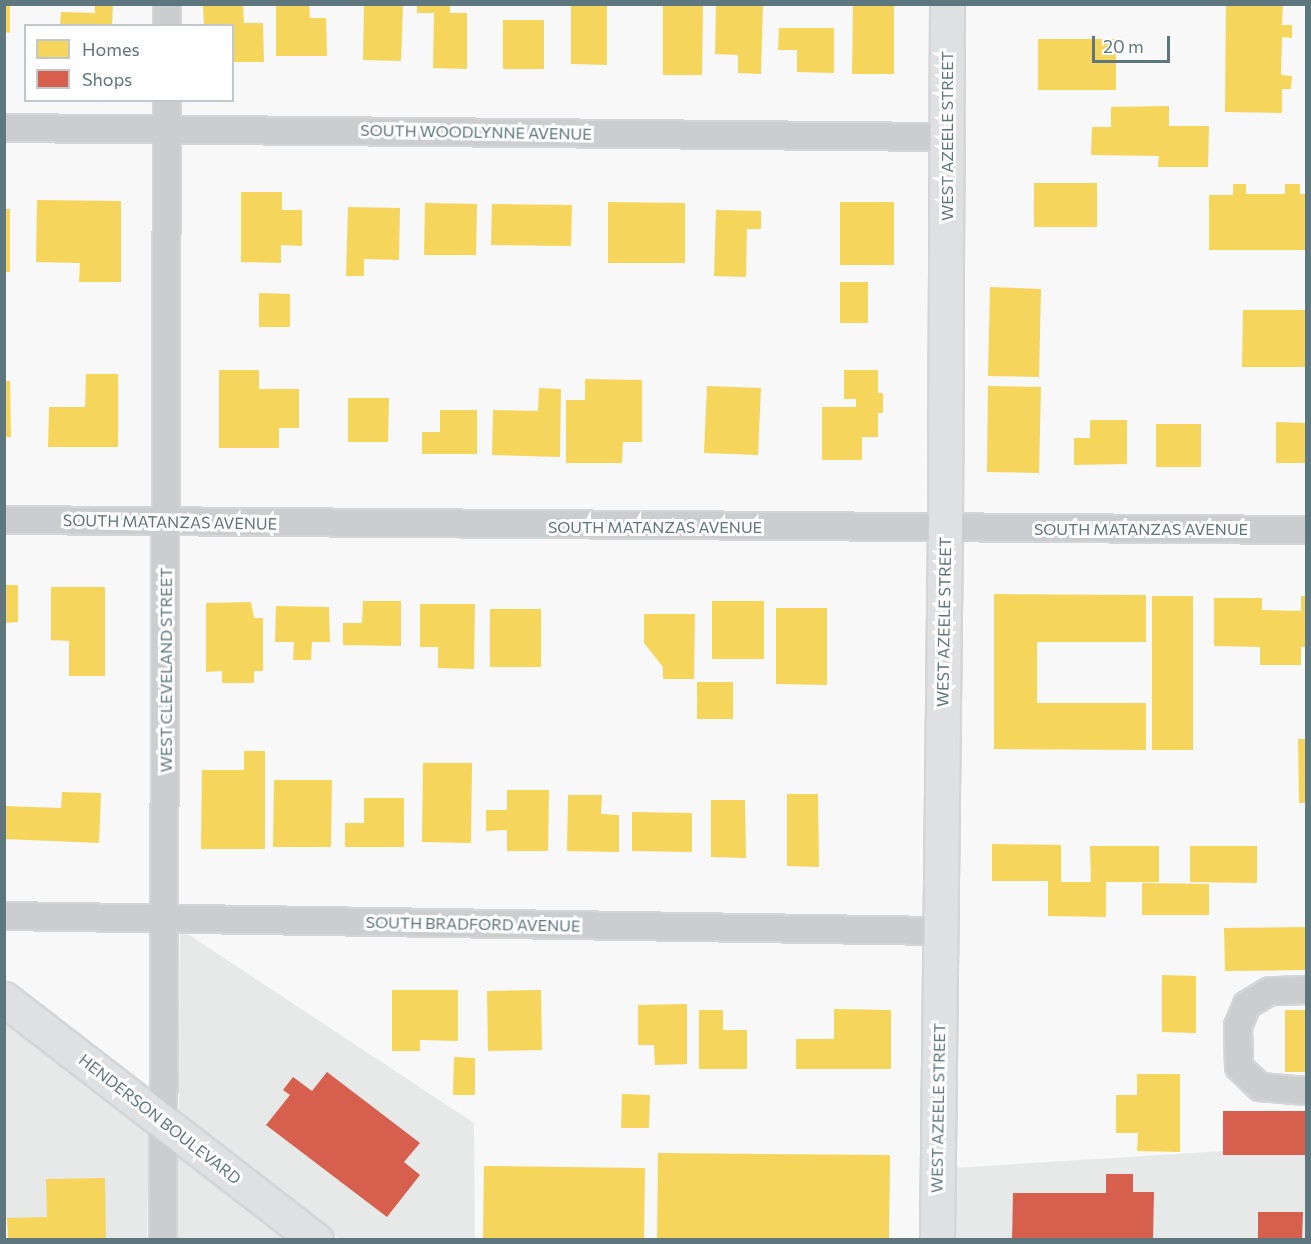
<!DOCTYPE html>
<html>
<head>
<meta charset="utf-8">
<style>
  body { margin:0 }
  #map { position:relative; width:1311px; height:1244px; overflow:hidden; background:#f8f8f8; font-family:Commissioner,sans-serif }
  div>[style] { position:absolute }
  .built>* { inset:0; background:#e6e9e8 }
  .homes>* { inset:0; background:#f6d55c }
  .shops>* { inset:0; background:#d6604d }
  .roads { filter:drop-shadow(2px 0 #d4d5d6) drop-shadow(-2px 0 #d4d5d6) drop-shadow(0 2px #d4d5d6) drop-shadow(0 -2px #d4d5d6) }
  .minor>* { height:26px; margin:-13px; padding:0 13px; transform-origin:13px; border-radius:13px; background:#cbcdce }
  .secondary>* { height:33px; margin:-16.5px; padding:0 16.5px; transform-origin:16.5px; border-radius:16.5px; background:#dfe0e1 }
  span { translate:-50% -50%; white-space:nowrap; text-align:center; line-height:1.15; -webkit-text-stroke:6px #fff; paint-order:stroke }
  .street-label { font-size:16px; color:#5e767d }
  .frame { position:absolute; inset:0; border:6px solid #5e767d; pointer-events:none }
  .legend { position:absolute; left:24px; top:24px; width:210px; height:78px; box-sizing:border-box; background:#fff; border:2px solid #bfc8cb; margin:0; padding:8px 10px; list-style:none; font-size:18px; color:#5e767d }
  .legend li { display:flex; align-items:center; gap:12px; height:30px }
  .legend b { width:30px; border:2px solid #bfc8cb }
  .scale { position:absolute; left:1092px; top:36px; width:78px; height:27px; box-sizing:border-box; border:3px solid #5e767d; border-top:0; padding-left:8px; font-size:18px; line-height:21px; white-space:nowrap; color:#5e767d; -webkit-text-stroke:4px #fff; paint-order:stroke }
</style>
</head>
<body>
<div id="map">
  <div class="built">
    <div style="clip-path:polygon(180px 933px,186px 933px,474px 1123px,475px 1239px,339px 1239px,179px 1115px)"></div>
    <div style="clip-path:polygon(5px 1017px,149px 1128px,147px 1239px,16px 1239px,5px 1216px)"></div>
    <div style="clip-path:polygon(1306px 1146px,1306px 1239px,952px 1239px,952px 1168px)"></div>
    <div style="clip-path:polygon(178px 1151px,293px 1240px,177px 1240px)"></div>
  </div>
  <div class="homes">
    <div style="clip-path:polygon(4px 4px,10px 4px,10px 33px,4px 32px)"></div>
    <div style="clip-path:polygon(95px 4px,113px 4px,112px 26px,60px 26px,61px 12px,95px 13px)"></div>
    <div style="clip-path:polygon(276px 4px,309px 4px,310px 18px,326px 18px,327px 56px,276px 56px)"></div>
    <div style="clip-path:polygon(364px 4px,403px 4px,401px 61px,363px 60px)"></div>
    <div style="clip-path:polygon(417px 4px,450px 4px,450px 13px,467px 13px,467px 69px,433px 68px,434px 13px,417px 13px)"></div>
    <div style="clip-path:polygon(571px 4px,607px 4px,607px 65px,571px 64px)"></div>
    <div style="clip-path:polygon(663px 4px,703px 4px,702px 75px,663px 75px)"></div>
    <div style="clip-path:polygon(716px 4px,763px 4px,761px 74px,738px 73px,738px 55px,715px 54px)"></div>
    <div style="clip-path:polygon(853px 4px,894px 4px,894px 74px,852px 74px)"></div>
    <div style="clip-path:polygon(1226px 4px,1283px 4px,1282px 25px,1292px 25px,1292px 38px,1282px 37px,1281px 75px,1292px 76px,1291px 89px,1282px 89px,1282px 113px,1225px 112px)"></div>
    <div style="clip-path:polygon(203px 5px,243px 5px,244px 23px,263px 23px,264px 62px,232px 62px,232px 26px,204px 26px)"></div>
    <div style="clip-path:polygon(503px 20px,544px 20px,544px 69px,503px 69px)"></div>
    <div style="clip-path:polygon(779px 28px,834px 28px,834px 73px,797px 72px,797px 50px,778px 50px)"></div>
    <div style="clip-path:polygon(1038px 39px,1116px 39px,1116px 90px,1038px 90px)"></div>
    <div style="clip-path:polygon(1169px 106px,1169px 126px,1209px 126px,1208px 167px,1158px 167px,1159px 156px,1091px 155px,1092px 127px,1111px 127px,1111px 107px)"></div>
    <div style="clip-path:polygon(1034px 183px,1097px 183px,1097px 227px,1034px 227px)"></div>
    <div style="clip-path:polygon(1233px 184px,1246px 184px,1246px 194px,1285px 194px,1285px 184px,1300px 184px,1300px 194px,1306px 194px,1306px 250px,1209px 250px,1209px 195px,1233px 195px)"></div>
    <div style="clip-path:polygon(241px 192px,282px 192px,282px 210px,302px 210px,302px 246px,281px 245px,281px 263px,241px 262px)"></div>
    <div style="clip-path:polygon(37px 200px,121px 201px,121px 282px,79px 282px,80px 263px,36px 262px)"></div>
    <div style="clip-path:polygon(608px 202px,685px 203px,685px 263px,608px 263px)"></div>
    <div style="clip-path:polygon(840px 202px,894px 202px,894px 265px,840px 265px)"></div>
    <div style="clip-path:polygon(425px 203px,477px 204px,476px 255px,424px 255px)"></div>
    <div style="clip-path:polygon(492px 204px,572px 205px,571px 246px,491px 245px)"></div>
    <div style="clip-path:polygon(348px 207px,400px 208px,399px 260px,364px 259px,364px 276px,346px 276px)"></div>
    <div style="clip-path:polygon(4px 209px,10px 209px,10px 272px,4px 272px)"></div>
    <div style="clip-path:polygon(716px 210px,761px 211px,761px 229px,747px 229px,746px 277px,714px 276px)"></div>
    <div style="clip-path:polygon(840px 282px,868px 282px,868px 323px,840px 323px)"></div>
    <div style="clip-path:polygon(990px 287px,1041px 289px,1039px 377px,988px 376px)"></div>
    <div style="clip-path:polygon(259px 293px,290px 294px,290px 327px,259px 327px)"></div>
    <div style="clip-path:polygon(1243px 310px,1306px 310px,1306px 367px,1242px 367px)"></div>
    <div style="clip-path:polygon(219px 370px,259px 370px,259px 389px,299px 389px,299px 428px,279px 428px,279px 448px,219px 448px)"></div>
    <div style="clip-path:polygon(844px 370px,878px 370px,878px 393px,883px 393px,883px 413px,878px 413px,878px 437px,862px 437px,862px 460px,822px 460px,822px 407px,856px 407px,856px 399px,844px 399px)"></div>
    <div style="clip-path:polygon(86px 374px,118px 374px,118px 447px,48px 447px,49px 407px,85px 407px)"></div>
    <div style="clip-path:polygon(585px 379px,642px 380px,642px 442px,623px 442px,622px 463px,566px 463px,566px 400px,585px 400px)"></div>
    <div style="clip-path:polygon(4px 381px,10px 381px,11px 437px,4px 437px)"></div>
    <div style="clip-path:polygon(707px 386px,761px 388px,758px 455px,704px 453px)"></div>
    <div style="clip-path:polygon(988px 386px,1041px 387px,1039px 473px,987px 472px)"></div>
    <div style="clip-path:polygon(539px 388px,561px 389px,560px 457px,492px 455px,493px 410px,538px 411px)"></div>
    <div style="clip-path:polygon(348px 398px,389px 398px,388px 442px,348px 442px)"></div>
    <div style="clip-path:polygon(440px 410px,477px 410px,477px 454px,422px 454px,422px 432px,440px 432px)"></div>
    <div style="clip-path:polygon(1090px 420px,1127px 420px,1127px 464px,1074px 465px,1074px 438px,1090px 438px)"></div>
    <div style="clip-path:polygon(1276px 422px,1306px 423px,1306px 463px,1276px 463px)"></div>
    <div style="clip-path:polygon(1156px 424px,1201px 424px,1201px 467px,1156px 467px)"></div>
    <div style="clip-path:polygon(4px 585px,18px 585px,18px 622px,4px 623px)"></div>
    <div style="clip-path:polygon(51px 587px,105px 587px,105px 676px,69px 676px,69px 641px,51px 640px)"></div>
    <div style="clip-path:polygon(994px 594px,1146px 595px,1146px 642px,1037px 642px,1037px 703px,1146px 703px,1146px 750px,994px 749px)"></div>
    <div style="clip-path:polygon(1152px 596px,1193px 596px,1193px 750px,1152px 750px)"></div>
    <div style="clip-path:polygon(1301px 596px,1306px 596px,1306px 647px,1301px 647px,1301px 665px,1260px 665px,1260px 647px,1214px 646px,1214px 598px,1262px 598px,1262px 610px,1301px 611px)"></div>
    <div style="clip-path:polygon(363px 601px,401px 601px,401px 646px,343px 645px,343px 623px,362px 623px)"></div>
    <div style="clip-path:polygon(712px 601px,764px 601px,764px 659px,712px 659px)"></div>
    <div style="clip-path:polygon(251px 602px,254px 618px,263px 618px,263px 671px,254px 671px,254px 683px,222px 683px,222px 671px,206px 672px,206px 603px)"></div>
    <div style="clip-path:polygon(420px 604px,475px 604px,474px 669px,438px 668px,438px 647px,420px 647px)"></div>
    <div style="clip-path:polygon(276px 606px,329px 607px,330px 642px,312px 642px,311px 660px,293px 660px,294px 642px,275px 642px)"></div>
    <div style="clip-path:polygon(776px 608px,827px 608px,827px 685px,776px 684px)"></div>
    <div style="clip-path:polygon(490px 609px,541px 609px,541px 667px,490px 667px)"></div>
    <div style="clip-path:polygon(644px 614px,695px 614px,694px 679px,663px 679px,663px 667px,644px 643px)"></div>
    <div style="clip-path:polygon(697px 682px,733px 682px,733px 719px,697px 719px)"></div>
    <div style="clip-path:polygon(1298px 739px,1306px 739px,1306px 803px,1299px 803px)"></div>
    <div style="clip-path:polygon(244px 751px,265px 751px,265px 849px,201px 849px,202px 770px,244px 770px)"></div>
    <div style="clip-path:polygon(423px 763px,472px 763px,471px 843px,422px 842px)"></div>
    <div style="clip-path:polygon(274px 780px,332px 780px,331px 847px,273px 847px)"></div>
    <div style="clip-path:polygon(507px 790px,549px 790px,548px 851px,507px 851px,507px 830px,486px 831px,486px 810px,507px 810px)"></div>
    <div style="clip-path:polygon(62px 792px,101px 793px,99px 843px,4px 839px,4px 806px,61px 808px)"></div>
    <div style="clip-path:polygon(787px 794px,818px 794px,819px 867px,787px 866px)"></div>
    <div style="clip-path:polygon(568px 795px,602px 795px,601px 814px,619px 815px,619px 852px,567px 851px)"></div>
    <div style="clip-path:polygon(364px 798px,404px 798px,404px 847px,345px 847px,345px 823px,364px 823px)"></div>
    <div style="clip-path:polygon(711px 800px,745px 800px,746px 858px,711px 857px)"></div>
    <div style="clip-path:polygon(632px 812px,692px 813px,692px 852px,632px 851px)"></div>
    <div style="clip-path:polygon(992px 844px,1061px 845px,1061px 882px,1091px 882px,1090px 846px,1159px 846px,1159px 882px,1106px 882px,1106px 917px,1048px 916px,1048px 881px,992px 881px)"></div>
    <div style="clip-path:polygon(1190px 846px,1257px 846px,1257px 883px,1190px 882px)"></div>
    <div style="clip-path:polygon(1142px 883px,1209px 884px,1209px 915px,1142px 915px)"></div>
    <div style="clip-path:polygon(1306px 927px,1306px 970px,1225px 971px,1224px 928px)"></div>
    <div style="clip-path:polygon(1162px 975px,1196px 976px,1196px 1033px,1162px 1032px)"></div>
    <div style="clip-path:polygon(392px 990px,458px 990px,458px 1041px,420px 1040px,420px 1051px,392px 1051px)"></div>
    <div style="clip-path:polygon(541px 990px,542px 1050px,488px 1051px,487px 991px)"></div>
    <div style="clip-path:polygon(687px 1004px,687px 1064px,655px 1065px,654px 1045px,638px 1045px,638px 1005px)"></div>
    <div style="clip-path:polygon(834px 1009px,891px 1010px,891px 1069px,796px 1069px,796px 1039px,834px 1039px)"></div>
    <div style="clip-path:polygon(699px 1010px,723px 1010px,723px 1030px,747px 1030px,747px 1069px,699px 1069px)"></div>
    <div style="clip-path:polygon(1285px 1010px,1306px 1010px,1306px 1072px,1285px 1072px)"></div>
    <div style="clip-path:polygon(454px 1057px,475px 1058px,475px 1095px,453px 1095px)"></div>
    <div style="clip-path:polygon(1137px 1074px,1180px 1074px,1180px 1152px,1137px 1151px,1138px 1133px,1116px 1133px,1116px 1095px,1137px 1095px)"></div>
    <div style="clip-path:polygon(622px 1094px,650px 1095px,649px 1128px,621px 1128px)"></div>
    <div style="clip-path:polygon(658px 1153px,890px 1155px,889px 1240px,657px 1240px)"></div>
    <div style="clip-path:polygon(484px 1166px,645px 1168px,644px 1240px,483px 1240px)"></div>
    <div style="clip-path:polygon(105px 1178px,106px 1240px,8px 1240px,7px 1218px,47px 1217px,46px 1179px)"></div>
  </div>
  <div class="shops">
    <div style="clip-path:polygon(327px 1072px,420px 1143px,404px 1162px,420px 1175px,387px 1217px,266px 1125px,290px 1095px,283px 1090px,293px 1077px,312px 1091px)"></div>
    <div style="clip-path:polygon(1223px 1111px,1306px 1111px,1306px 1155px,1223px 1155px)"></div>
    <div style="clip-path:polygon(1106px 1174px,1133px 1174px,1133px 1192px,1154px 1192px,1153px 1240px,1012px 1240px,1013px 1193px,1106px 1193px)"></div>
    <div style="clip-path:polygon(1258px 1212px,1303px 1212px,1302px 1240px,1258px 1240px)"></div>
  </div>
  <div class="roads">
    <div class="minor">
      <div style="left:167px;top:26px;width:22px;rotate:-90deg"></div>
      <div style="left:4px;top:128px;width:943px;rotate:0.55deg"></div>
      <div style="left:4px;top:520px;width:1302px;rotate:0.44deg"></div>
      <div style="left:4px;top:916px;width:937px;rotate:0.92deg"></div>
      <div style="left:1306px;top:990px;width:36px;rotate:178deg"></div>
      <div style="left:1270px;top:991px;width:27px;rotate:149deg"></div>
      <div style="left:1247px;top:1005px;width:23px;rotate:113deg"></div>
      <div style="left:1238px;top:1026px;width:41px;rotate:88.6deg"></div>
      <div style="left:1239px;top:1067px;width:29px;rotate:44deg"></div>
      <div style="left:1260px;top:1087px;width:46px;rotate:5deg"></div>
      <div style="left:163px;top:1240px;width:1140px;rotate:-89.8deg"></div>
    </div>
    <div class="secondary">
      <div style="left:4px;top:999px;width:394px;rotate:37.7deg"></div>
      <div style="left:937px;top:1240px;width:711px;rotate:-89.36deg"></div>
      <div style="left:945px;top:529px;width:525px;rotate:-89.78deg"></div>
    </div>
  </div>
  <div class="street-label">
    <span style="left:476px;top:132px;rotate:1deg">SOUTH WOODLYNNE AVENUE</span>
    <span style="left:947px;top:136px;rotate:-90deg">WEST AZEELE STREET</span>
    <span style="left:170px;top:522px;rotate:1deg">SOUTH MATANZAS AVENUE</span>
    <span style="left:655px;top:527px">SOUTH MATANZAS AVENUE</span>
    <span style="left:1141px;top:529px">SOUTH MATANZAS AVENUE</span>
    <span style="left:944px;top:622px;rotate:-89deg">WEST AZEELE STREET</span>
    <span style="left:166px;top:670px;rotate:-90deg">WEST CLEVELAND STREET</span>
    <span style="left:473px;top:924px;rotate:1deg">SOUTH BRADFORD AVENUE</span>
    <span style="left:938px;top:1108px;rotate:-89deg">WEST AZEELE STREET</span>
    <span style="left:160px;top:1119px;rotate:38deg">HENDERSON BOULEVARD</span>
  </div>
  <div class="frame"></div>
  <ul class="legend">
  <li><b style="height:16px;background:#f6d55c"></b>Homes</li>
  <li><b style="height:16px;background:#d6604d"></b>Shops</li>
  </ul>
  <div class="scale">20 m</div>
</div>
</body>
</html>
